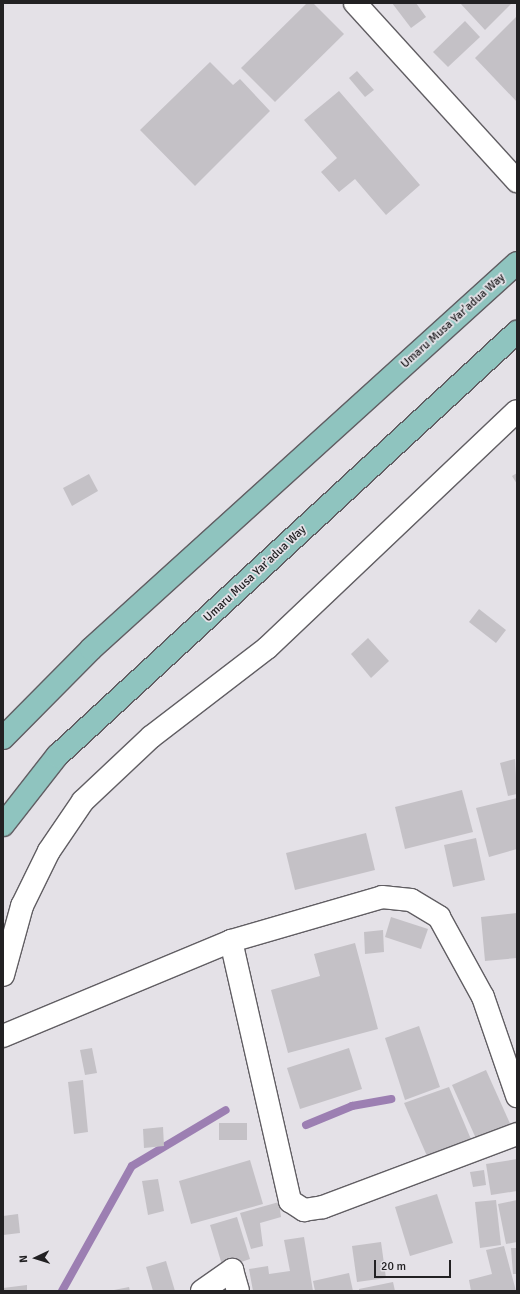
<!DOCTYPE html>
<html>
<head>
<meta charset="utf-8">
<style>
  body { margin:0 }
  #map { position:relative; width:520px; height:1294px; overflow:hidden; background:#e4e1e7; font-family:Signika,sans-serif }
  div>[style] { position:absolute }
  .stream>* { height:8px; margin:-4px; padding:0 4px; transform-origin:4px; border-radius:4px; background:#9c7fb2 }
  .building>* { inset:0; background:#c4c1c6 }
  .roads { filter:drop-shadow(1px 0 #615e63) drop-shadow(-1px 0 #615e63) drop-shadow(0 1px #615e63) drop-shadow(0 -1px #615e63) }
  .minor>* { height:22px; margin:-11px; padding:0 11px; transform-origin:11px; border-radius:11px; background:#fff }
  .primary>* { height:22px; margin:-11px; padding:0 11px; transform-origin:11px; border-radius:11px; background:#8fc4bf }
  span { translate:-50% -50%; white-space:nowrap; text-align:center; line-height:1.15; -webkit-text-stroke:3.5px #e4e1e7; paint-order:stroke }
  .street-label { font-size:12px; color:#222123 }
  .frame { position:absolute; inset:0; border:4px solid #222123; pointer-events:none }
  .north { position:absolute; left:16px; top:1238px; width:40px; height:40px; -webkit-text-stroke:3px #e4e1e7; paint-order:stroke; rotate:266deg; font-size:11px; font-weight:700; line-height:16px; text-align:center; color:#222123 }
  .north::after { content:''; display:block; margin:auto; width:14px; height:18px; background:#222123; clip-path:polygon(50% 0,100% 100%,50% 72%,0 100%) }
  .scale { position:absolute; left:374px; top:1260px; width:77px; height:18px; box-sizing:border-box; border:2px solid #222123; border-top:0; padding-left:5px; font-size:12px; line-height:14px; white-space:nowrap; color:#222123; -webkit-text-stroke:3px #e4e1e7; paint-order:stroke }
</style>
</head>
<body>
<div id="map">
  <div class="stream">
    <div style="left:306px;top:1125px;width:50px;rotate:-22.4deg"></div>
    <div style="left:352px;top:1106px;width:40px;rotate:-10deg"></div>
    <div style="left:62px;top:1291px;width:143px;rotate:-60.8deg"></div>
    <div style="left:132px;top:1166px;width:109px;rotate:-30.8deg"></div>
  </div>
  <div class="building">
    <div style="clip-path:polygon(307px 3px,313px 3px,344px 34px,275px 102px,241px 68px)"></div>
    <div style="clip-path:polygon(392px 3px,416px 3px,426px 17px,411px 28px)"></div>
    <div style="clip-path:polygon(460px 3px,512px 3px,485px 30px)"></div>
    <div style="clip-path:polygon(517px 16px,517px 102px,475px 58px)"></div>
    <div style="clip-path:polygon(465px 21px,480px 37px,448px 67px,433px 52px)"></div>
    <div style="clip-path:polygon(210px 62px,233px 85px,240px 79px,270px 111px,195px 186px,140px 130px)"></div>
    <div style="clip-path:polygon(357px 71px,374px 90px,365px 97px,349px 78px)"></div>
    <div style="clip-path:polygon(339px 91px,420px 185px,386px 215px,355px 179px,339px 192px,321px 172px,337px 158px,304px 120px)"></div>
    <div style="clip-path:polygon(517px 473px,517px 484px,512px 476px)"></div>
    <div style="clip-path:polygon(89px 474px,98px 491px,72px 506px,63px 488px)"></div>
    <div style="clip-path:polygon(479px 609px,506px 630px,496px 643px,469px 622px)"></div>
    <div style="clip-path:polygon(368px 638px,389px 661px,371px 678px,351px 654px)"></div>
    <div style="clip-path:polygon(515px 759px,517px 794px,508px 796px,500px 763px)"></div>
    <div style="clip-path:polygon(462px 790px,473px 832px,405px 849px,395px 807px)"></div>
    <div style="clip-path:polygon(517px 798px,517px 849px,489px 857px,476px 808px)"></div>
    <div style="clip-path:polygon(366px 833px,375px 870px,295px 890px,286px 853px)"></div>
    <div style="clip-path:polygon(476px 838px,485px 880px,453px 887px,444px 845px)"></div>
    <div style="clip-path:polygon(517px 913px,517px 958px,485px 961px,481px 917px)"></div>
    <div style="clip-path:polygon(391px 917px,428px 929px,421px 949px,385px 937px)"></div>
    <div style="clip-path:polygon(383px 930px,384px 952px,365px 954px,364px 932px)"></div>
    <div style="clip-path:polygon(355px 943px,378px 1029px,288px 1053px,271px 990px,320px 976px,314px 954px)"></div>
    <div style="clip-path:polygon(419px 1026px,440px 1087px,405px 1100px,385px 1038px)"></div>
    <div style="clip-path:polygon(92px 1048px,97px 1073px,85px 1075px,80px 1050px)"></div>
    <div style="clip-path:polygon(349px 1048px,362px 1089px,300px 1109px,287px 1068px)"></div>
    <div style="clip-path:polygon(486px 1070px,512px 1128px,478px 1143px,452px 1085px)"></div>
    <div style="clip-path:polygon(83px 1080px,88px 1132px,74px 1134px,68px 1082px)"></div>
    <div style="clip-path:polygon(449px 1087px,473px 1144px,430px 1163px,404px 1103px)"></div>
    <div style="clip-path:polygon(219px 1123px,247px 1123px,247px 1140px,219px 1140px)"></div>
    <div style="clip-path:polygon(163px 1127px,164px 1146px,144px 1148px,143px 1129px)"></div>
    <div style="clip-path:polygon(517px 1159px,517px 1191px,491px 1195px,486px 1164px)"></div>
    <div style="clip-path:polygon(250px 1160px,263px 1204px,191px 1224px,179px 1181px)"></div>
    <div style="clip-path:polygon(484px 1170px,486px 1185px,473px 1187px,470px 1172px)"></div>
    <div style="clip-path:polygon(158px 1179px,164px 1211px,148px 1215px,142px 1181px)"></div>
    <div style="clip-path:polygon(437px 1194px,453px 1243px,410px 1256px,395px 1207px)"></div>
    <div style="clip-path:polygon(496px 1200px,501px 1245px,480px 1248px,475px 1202px)"></div>
    <div style="clip-path:polygon(517px 1200px,517px 1242px,506px 1244px,498px 1204px)"></div>
    <div style="clip-path:polygon(279px 1202px,281px 1217px,260px 1223px,263px 1246px,251px 1249px,240px 1213px)"></div>
    <div style="clip-path:polygon(18px 1214px,20px 1233px,3px 1235px,3px 1216px)"></div>
    <div style="clip-path:polygon(237px 1217px,250px 1259px,223px 1268px,210px 1225px)"></div>
    <div style="clip-path:polygon(304px 1237px,313px 1291px,253px 1291px,249px 1269px,268px 1266px,269px 1274px,290px 1271px,284px 1240px)"></div>
    <div style="clip-path:polygon(381px 1242px,386px 1278px,357px 1282px,352px 1246px)"></div>
    <div style="clip-path:polygon(504px 1246px,516px 1291px,471px 1291px,469px 1280px,492px 1274px,486px 1250px)"></div>
    <div style="clip-path:polygon(511px 1248px,517px 1248px,517px 1274px,513px 1274px)"></div>
    <div style="clip-path:polygon(166px 1261px,175px 1291px,153px 1291px,146px 1267px)"></div>
    <div style="clip-path:polygon(349px 1273px,353px 1291px,315px 1291px,313px 1281px)"></div>
    <div style="clip-path:polygon(393px 1282px,395px 1291px,359px 1291px,359px 1289px)"></div>
    <div style="clip-path:polygon(27px 1285px,27px 1291px,3px 1291px,3px 1288px)"></div>
    <div style="clip-path:polygon(129px 1287px,130px 1291px,114px 1291px,114px 1290px)"></div>
  </div>
  <div class="roads">
    <div class="minor">
      <div style="left:355px;top:3px;width:241px;rotate:47.7deg"></div>
      <div style="left:231px;top:941px;width:267px;rotate:77.2deg"></div>
      <div style="left:290px;top:1201px;width:17px;rotate:33deg"></div>
      <div style="left:304px;top:1210px;width:19px;rotate:-9deg"></div>
      <div style="left:323px;top:1207px;width:207px;rotate:-20.6deg"></div>
      <div style="left:3px;top:975px;width:72px;rotate:-74.6deg"></div>
      <div style="left:22px;top:906px;width:61px;rotate:-63.9deg"></div>
      <div style="left:49px;top:851px;width:60px;rotate:-55.8deg"></div>
      <div style="left:83px;top:801px;width:93px;rotate:-43.3deg"></div>
      <div style="left:151px;top:737px;width:146px;rotate:-37.5deg"></div>
      <div style="left:267px;top:648px;width:344px;rotate:-43.5deg"></div>
      <div style="left:3px;top:1036px;width:247px;rotate:-22.6deg"></div>
      <div style="left:231px;top:941px;width:157px;rotate:-16.2deg"></div>
      <div style="left:382px;top:897px;width:29px;rotate:6deg"></div>
      <div style="left:411px;top:900px;width:33px;rotate:31deg"></div>
      <div style="left:439px;top:917px;width:91px;rotate:61.2deg"></div>
      <div style="left:483px;top:997px;width:105px;rotate:71deg"></div>
      <div style="left:202px;top:1291px;width:37px;rotate:-35deg"></div>
      <div style="left:232px;top:1270px;width:22px;rotate:74deg"></div>
    </div>
    <div class="primary">
      <div style="left:3px;top:738px;width:125px;rotate:-45.3deg"></div>
      <div style="left:91px;top:649px;width:575px;rotate:-42.18deg"></div>
      <div style="left:3px;top:825px;width:88px;rotate:-52deg"></div>
      <div style="left:57px;top:756px;width:626px;rotate:-42.67deg"></div>
    </div>
  </div>
  <div class="street-label">
    <span style="left:453px;top:321px;rotate:-42deg">Umaru Musa Yar'adua Way</span>
    <span style="left:255px;top:574px;rotate:-43deg">Umaru Musa Yar'adua Way</span>
  </div>
  <div class="frame"></div>
  <div class="north">N</div>
  <div class="scale">20 m</div>
</div>
</body>
</html>
